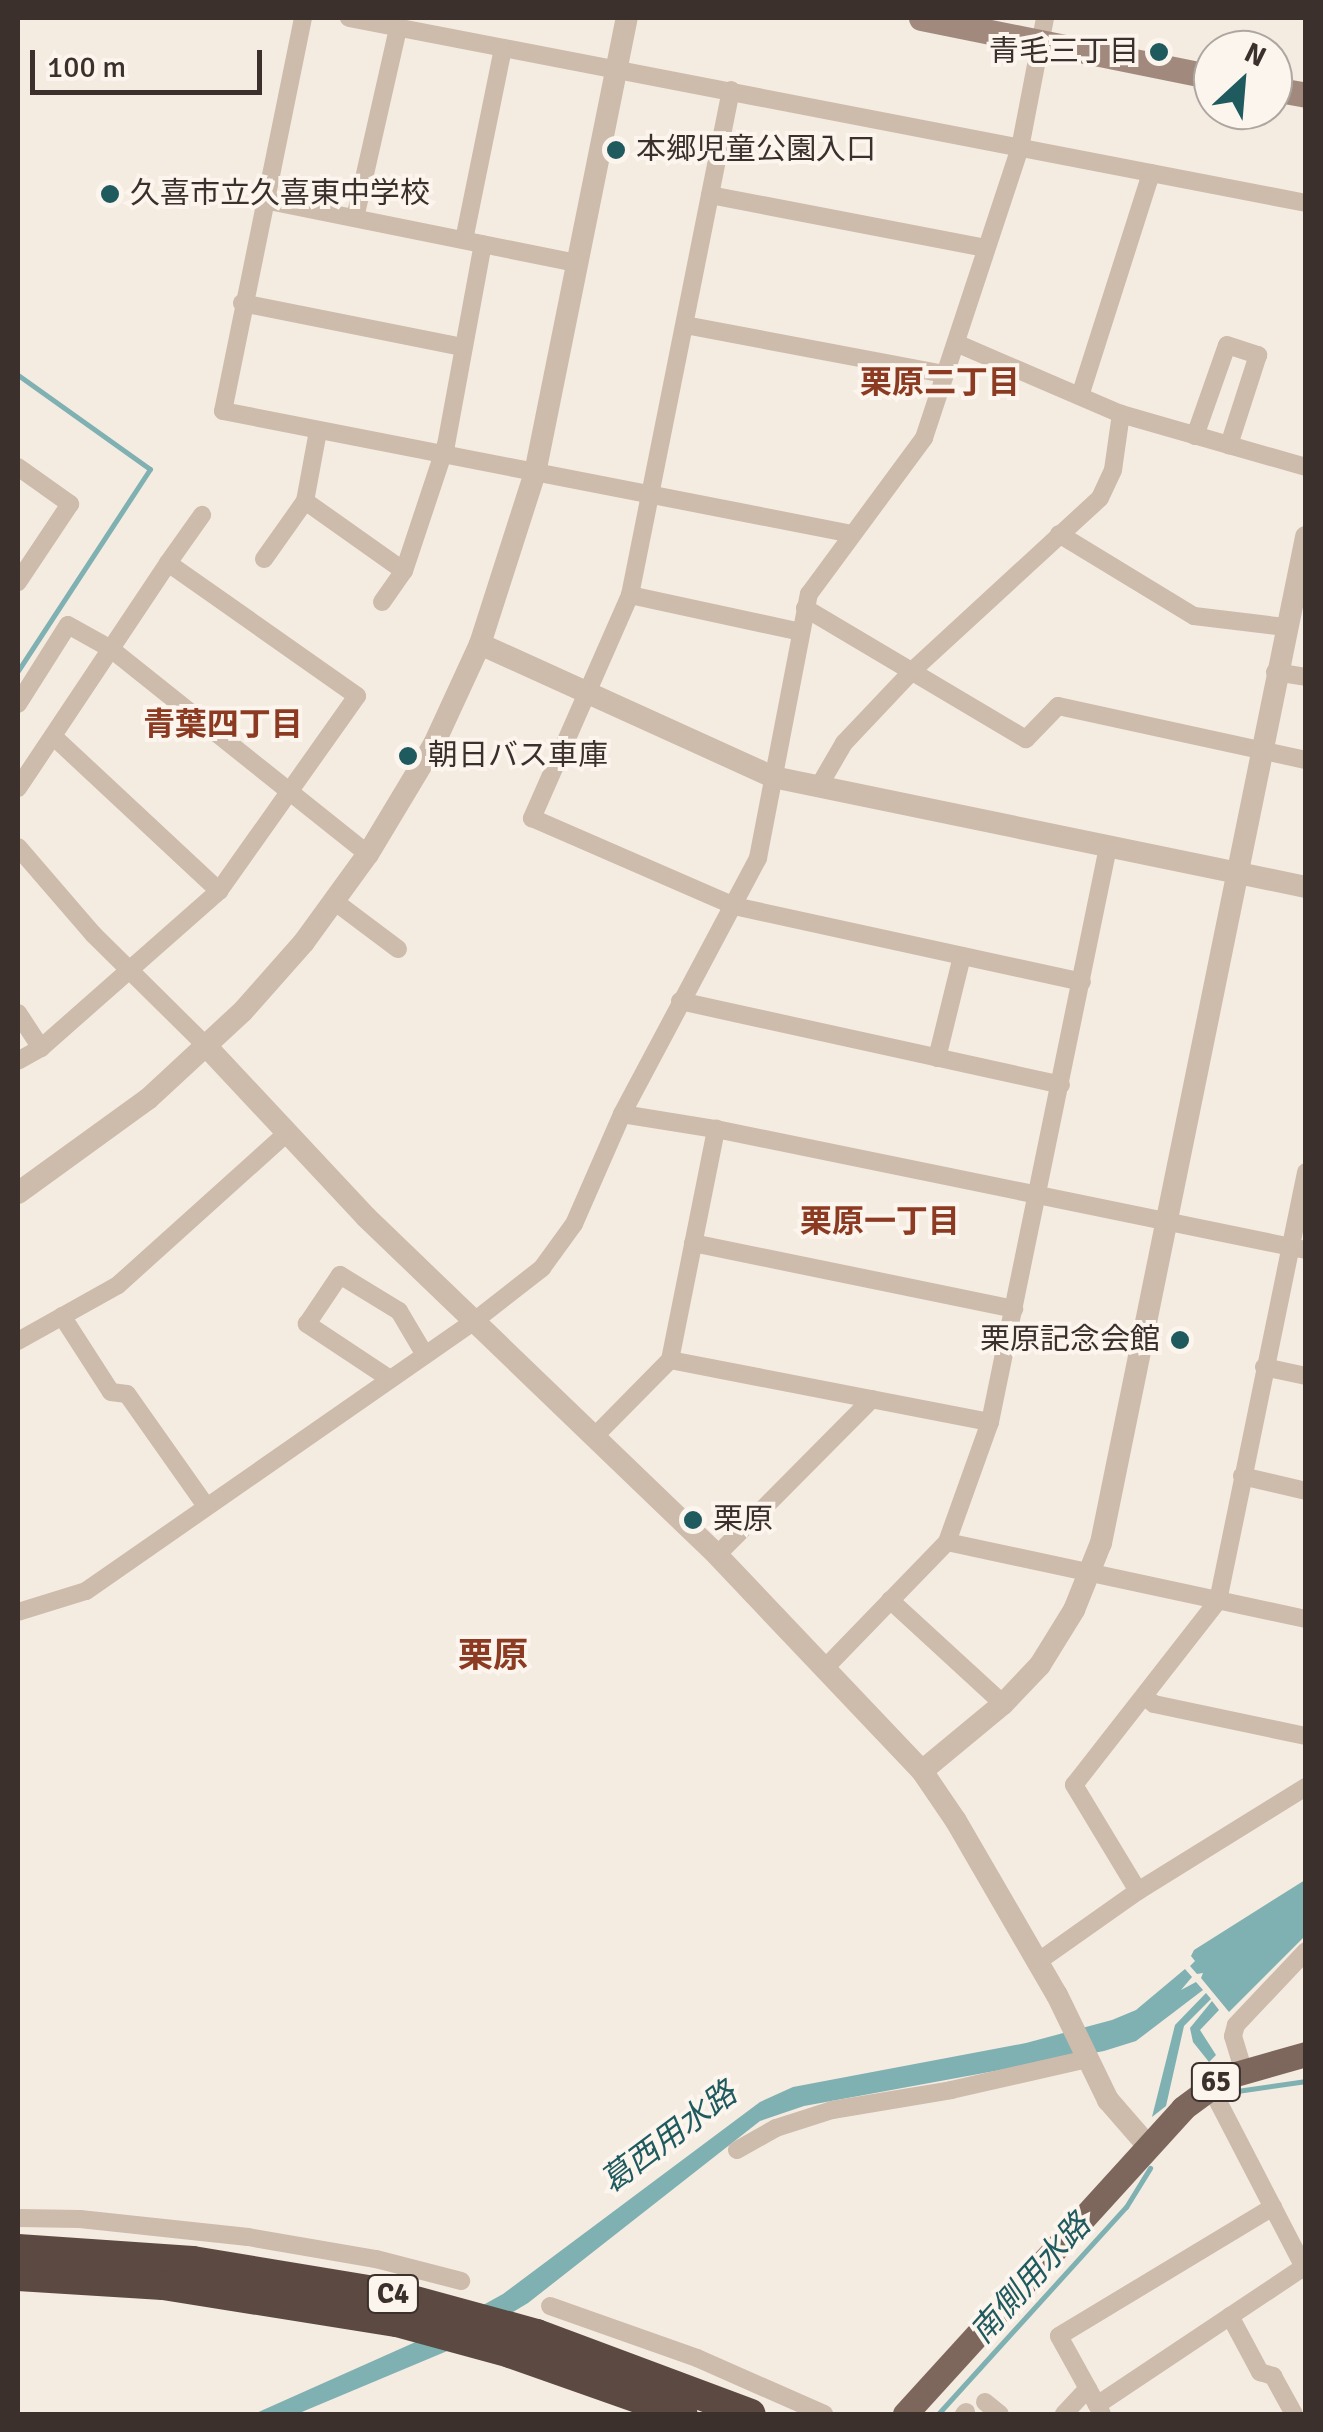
<!DOCTYPE html>
<html>
<head>
<meta charset="utf-8">
<style>
  body { margin:0 }
  #map { position:relative; width:1323px; height:2432px; overflow:hidden; background:#f4ebe1; font-family:Signika,"Noto Sans JP",sans-serif }
  div>[style] { position:absolute }
  .water>* { inset:0; background:#7fb0b2 }
  .stream>* { height:5px; margin:-2.5px; padding:0 2.5px; transform-origin:2.5px; border-radius:2.5px; background:#7fb0b2 }
  .minor>* { height:18px; margin:-9px; padding:0 9px; transform-origin:9px; border-radius:9px; background:#cdbbac }
  .tertiary>* { height:22px; margin:-11px; padding:0 11px; transform-origin:11px; border-radius:11px; background:#cdbbac }
  .secondary>* { height:25px; margin:-12.5px; padding:0 12.5px; transform-origin:12.5px; border-radius:12.5px; background:#a18a7d }
  .primary>* { height:25px; margin:-12.5px; padding:0 12.5px; transform-origin:12.5px; border-radius:12.5px; background:#7d675c }
  .motorway>* { height:30px; margin:-15px; padding:0 15px; transform-origin:15px; border-radius:15px; background:#5c4a42 }
  .dots>* { width:28px; height:28px; translate:-50% -50%; box-sizing:border-box; border:5px solid #fbf5ee; border-radius:50% }
  span { translate:-50% -50%; white-space:nowrap; text-align:center; line-height:1.15; -webkit-text-stroke:8px #fbf5ee; paint-order:stroke }
  .shield-label span { padding:2px 8px; background:#fbf5ee; border:2px solid; border-radius:8px; -webkit-text-stroke-width:0 }
  .shield-label { font-size:28px; color:#3b302b; font-weight:700 }
  .poi-label { font-size:30px; color:#3b302b }
  .right { translate:-100% -50%; text-align:right }
  .left { translate:0 -50%; text-align:left }
  .neighbourhood-label { font-size:32px; color:#8c3b22; font-weight:700 }
  .water-label { font-size:32px; color:#1f5a5e; font-style:italic }
  .quarter-label { font-size:35px; color:#8c3b22; font-weight:700 }
  .frame { position:absolute; inset:0; border:20px solid #3b302b; pointer-events:none }
  .north { position:absolute; left:1193px; top:30px; width:100px; height:100px; box-sizing:border-box; background:#fbf5ee; border:2px solid #aea6a0; border-radius:50%; rotate:26deg; font-size:28px; font-weight:700; line-height:40px; text-align:center; color:#3b302b }
  .north::after { content:''; display:block; margin:auto; width:35px; height:45px; background:#1f5a5e; clip-path:polygon(50% 0,100% 100%,50% 72%,0 100%) }
  .scale { position:absolute; left:30px; top:50px; width:232px; height:45px; box-sizing:border-box; border:5px solid #3b302b; border-top:0; padding-left:12px; font-size:30px; line-height:35px; white-space:nowrap; color:#3b302b; -webkit-text-stroke:8px #fbf5ee; paint-order:stroke }
</style>
</head>
<body>
<div id="map">
  <div class="water">
    <div style="clip-path:polygon(1305px 1880px,1305px 1936px,1229px 2012px,1201px 1978px,1203px 1973px,1197px 1974px,1190px 1966px,1195px 1961px,1191px 1956px,1194px 1950px)"></div>
    <div style="clip-path:polygon(1185px 1969px,1192px 1977px,1181px 1990px,1196px 1982px,1203px 1990px,1136px 2041px,1104px 2051px,804px 2106px,760px 2121px,528px 2303px,452px 2349px,297px 2414px,254px 2414px,420px 2340px,503px 2294px,760px 2102px,793px 2087px,1026px 2043px,1112px 2020px,1136px 2010px)"></div>
    <div style="clip-path:polygon(1206px 1993px,1211px 1999px,1184px 2026px,1166px 2106px,1152px 2117px,1175px 2025px)"></div>
    <div style="clip-path:polygon(1212px 2001px,1219px 2010px,1200px 2030px,1216px 2055px,1209px 2062px,1193px 2042px,1190px 2028px)"></div>
  </div>
  <div class="stream">
    <div style="left:18px;top:375px;width:162px;rotate:35.5deg"></div>
    <div style="left:150px;top:469px;width:241px;rotate:123.2deg"></div>
    <div style="left:1237px;top:2091px;width:70px;rotate:-8.2deg"></div>
    <div style="left:938px;top:2414px;width:280px;rotate:-47.8deg"></div>
    <div style="left:1126px;top:2207px;width:46px;rotate:-58.4deg"></div>
  </div>
  <div class="minor">
    <div style="left:303px;top:18px;width:401px;rotate:101.5deg"></div>
    <div style="left:223px;top:411px;width:641px;rotate:11.06deg"></div>
    <div style="left:349px;top:18px;width:975px;rotate:10.94deg"></div>
    <div style="left:731px;top:90px;width:515px;rotate:101.31deg"></div>
    <div style="left:630px;top:595px;width:244px;rotate:113.7deg"></div>
    <div style="left:532px;top:818px;width:220px;rotate:23.5deg"></div>
    <div style="left:734px;top:906px;width:356px;rotate:12.3deg"></div>
    <div style="left:710px;top:195px;width:280px;rotate:10.9deg"></div>
    <div style="left:264px;top:200px;width:318px;rotate:11.4deg"></div>
    <div style="left:355px;top:218px;width:195px;rotate:-77.2deg"></div>
    <div style="left:464px;top:240px;width:196px;rotate:-78.5deg"></div>
    <div style="left:242px;top:303px;width:224px;rotate:11.3deg"></div>
    <div style="left:685px;top:325px;width:264px;rotate:10.7deg"></div>
    <div style="left:956px;top:343px;width:180px;rotate:23.3deg"></div>
    <div style="left:1121px;top:414px;width:192px;rotate:16deg"></div>
    <div style="left:1080px;top:396px;width:234px;rotate:-72.3deg"></div>
    <div style="left:318px;top:431px;width:71px;rotate:100.5deg"></div>
    <div style="left:305px;top:501px;width:121px;rotate:35.3deg"></div>
    <div style="left:1195px;top:436px;width:96px;rotate:-70.6deg"></div>
    <div style="left:1227px;top:345px;width:33px;rotate:18deg"></div>
    <div style="left:1258px;top:355px;width:95px;rotate:107.9deg"></div>
    <div style="left:18px;top:467px;width:64px;rotate:35.4deg"></div>
    <div style="left:70px;top:504px;width:94px;rotate:123.7deg"></div>
    <div style="left:1059px;top:534px;width:158px;rotate:31.3deg"></div>
    <div style="left:1194px;top:616px;width:92px;rotate:6.9deg"></div>
    <div style="left:264px;top:559px;width:71px;rotate:-54.7deg"></div>
    <div style="left:168px;top:563px;width:59px;rotate:-54.7deg"></div>
    <div style="left:630px;top:595px;width:175px;rotate:12.2deg"></div>
    <div style="left:382px;top:602px;width:38px;rotate:-55deg"></div>
    <div style="left:404px;top:571px;width:133px;rotate:-71.6deg"></div>
    <div style="left:446px;top:445px;width:204px;rotate:-79.6deg"></div>
    <div style="left:805px;top:608px;width:257px;rotate:30.7deg"></div>
    <div style="left:1026px;top:739px;width:46px;rotate:-45.9deg"></div>
    <div style="left:1058px;top:706px;width:254px;rotate:12.3deg"></div>
    <div style="left:1275px;top:672px;width:31px;rotate:9deg"></div>
    <div style="left:18px;top:704px;width:93px;rotate:-57.7deg"></div>
    <div style="left:68px;top:625px;width:49px;rotate:29.2deg"></div>
    <div style="left:111px;top:649px;width:329px;rotate:38.6deg"></div>
    <div style="left:54px;top:737px;width:226px;rotate:43deg"></div>
    <div style="left:819px;top:786px;width:50px;rotate:-59.8deg"></div>
    <div style="left:844px;top:743px;width:99px;rotate:-46.6deg"></div>
    <div style="left:912px;top:671px;width:255px;rotate:-42.6deg"></div>
    <div style="left:1100px;top:498px;width:31px;rotate:-65deg"></div>
    <div style="left:1113px;top:470px;width:57px;rotate:-81.9deg"></div>
    <div style="left:18px;top:788px;width:270px;rotate:-56.3deg"></div>
    <div style="left:168px;top:563px;width:231px;rotate:35.1deg"></div>
    <div style="left:357px;top:696px;width:239px;rotate:125.3deg"></div>
    <div style="left:219px;top:891px;width:237px;rotate:138.6deg"></div>
    <div style="left:41px;top:1048px;width:26px;rotate:151deg"></div>
    <div style="left:18px;top:847px;width:115px;rotate:49.2deg"></div>
    <div style="left:93px;top:934px;width:162px;rotate:44.7deg"></div>
    <div style="left:334px;top:901px;width:80px;rotate:36.9deg"></div>
    <div style="left:680px;top:1001px;width:390px;rotate:12.4deg"></div>
    <div style="left:18px;top:1013px;width:42px;rotate:56.7deg"></div>
    <div style="left:937px;top:1058px;width:105px;rotate:-76.2deg"></div>
    <div style="left:622px;top:1114px;width:95px;rotate:9.1deg"></div>
    <div style="left:716px;top:1129px;width:602px;rotate:11.59deg"></div>
    <div style="left:693px;top:1243px;width:328px;rotate:11.6deg"></div>
    <div style="left:62px;top:1316px;width:90px;rotate:57.2deg"></div>
    <div style="left:111px;top:1392px;width:16px;rotate:7deg"></div>
    <div style="left:127px;top:1394px;width:137px;rotate:54.8deg"></div>
    <div style="left:18px;top:1341px;width:115px;rotate:-29.2deg"></div>
    <div style="left:118px;top:1285px;width:227px;rotate:-42deg"></div>
    <div style="left:670px;top:1360px;width:326px;rotate:11deg"></div>
    <div style="left:1264px;top:1367px;width:43px;rotate:12.1deg"></div>
    <div style="left:390px;top:1379px;width:100px;rotate:-146.5deg"></div>
    <div style="left:307px;top:1324px;width:59px;rotate:-56deg"></div>
    <div style="left:340px;top:1275px;width:69px;rotate:31.4deg"></div>
    <div style="left:399px;top:1311px;width:51px;rotate:59.4deg"></div>
    <div style="left:594px;top:1437px;width:108px;rotate:-45.4deg"></div>
    <div style="left:670px;top:1360px;width:236px;rotate:-78.7deg"></div>
    <div style="left:1242px;top:1476px;width:66px;rotate:13.2deg"></div>
    <div style="left:947px;top:1542px;width:367px;rotate:12.1deg"></div>
    <div style="left:717px;top:1555px;width:220px;rotate:-45.2deg"></div>
    <div style="left:890px;top:1600px;width:154px;rotate:42.6deg"></div>
    <div style="left:18px;top:1612px;width:71px;rotate:-17.2deg"></div>
    <div style="left:86px;top:1591px;width:471px;rotate:-34.8deg"></div>
    <div style="left:473px;top:1322px;width:88px;rotate:-38deg"></div>
    <div style="left:542px;top:1268px;width:54px;rotate:-54deg"></div>
    <div style="left:574px;top:1224px;width:120px;rotate:-66.4deg"></div>
    <div style="left:622px;top:1114px;width:290px;rotate:-62deg"></div>
    <div style="left:758px;top:858px;width:269px;rotate:-79.1deg"></div>
    <div style="left:809px;top:594px;width:194px;rotate:-53.6deg"></div>
    <div style="left:924px;top:438px;width:305px;rotate:-71.7deg"></div>
    <div style="left:1020px;top:148px;width:132px;rotate:-79.1deg"></div>
    <div style="left:826px;top:1667px;width:174px;rotate:-45.9deg"></div>
    <div style="left:947px;top:1542px;width:127px;rotate:-70.3deg"></div>
    <div style="left:990px;top:1422px;width:587px;rotate:-78.4deg"></div>
    <div style="left:1145px;top:1697px;width:11px;rotate:38deg"></div>
    <div style="left:1154px;top:1704px;width:155px;rotate:11.9deg"></div>
    <div style="left:1138px;top:1891px;width:124px;rotate:-121.1deg"></div>
    <div style="left:1074px;top:1785px;width:234px;rotate:-52deg"></div>
    <div style="left:1218px;top:1601px;width:438px;rotate:-78.4deg"></div>
    <div style="left:1036px;top:1963px;width:125px;rotate:-35.2deg"></div>
    <div style="left:1138px;top:1891px;width:198px;rotate:-31.8deg"></div>
    <div style="left:1243px;top:2069px;width:34px;rotate:-107deg"></div>
    <div style="left:1233px;top:2036px;width:11px;rotate:-75deg"></div>
    <div style="left:1236px;top:2025px;width:102px;rotate:-46.6deg"></div>
    <div style="left:1210px;top:2086px;width:208px;rotate:62.6deg"></div>
    <div style="left:737px;top:2150px;width:45px;rotate:-29.4deg"></div>
    <div style="left:776px;top:2128px;width:59px;rotate:-17.8deg"></div>
    <div style="left:832px;top:2110px;width:121px;rotate:-9.5deg"></div>
    <div style="left:951px;top:2090px;width:140px;rotate:-12.8deg"></div>
    <div style="left:18px;top:2218px;width:62px;rotate:0.9deg"></div>
    <div style="left:80px;top:2219px;width:169px;rotate:6.1deg"></div>
    <div style="left:248px;top:2237px;width:130px;rotate:9.8deg"></div>
    <div style="left:376px;top:2259px;width:88px;rotate:14.5deg"></div>
    <div style="left:550px;top:2306px;width:156px;rotate:19.5deg"></div>
    <div style="left:697px;top:2358px;width:139px;rotate:23.8deg"></div>
    <div style="left:1230px;top:2316px;width:64px;rotate:61.8deg"></div>
    <div style="left:1260px;top:2372px;width:14px;rotate:17deg"></div>
    <div style="left:1273px;top:2376px;width:43px;rotate:61.1deg"></div>
    <div style="left:985px;top:2402px;width:19px;rotate:39deg"></div>
    <div style="left:1097px;top:2405px;width:249px;rotate:-33.7deg"></div>
    <div style="left:964px;top:2414px;width:3px;rotate:-45deg"></div>
    <div style="left:1064px;top:2414px;width:35px;rotate:-47deg"></div>
    <div style="left:1102px;top:2414px;width:89px;rotate:-118.9deg"></div>
    <div style="left:1059px;top:2336px;width:250px;rotate:-31.1deg"></div>
  </div>
  <div class="tertiary">
    <div style="left:480px;top:644px;width:322px;rotate:24.4deg"></div>
    <div style="left:773px;top:777px;width:544px;rotate:11.66deg"></div>
    <div style="left:208px;top:1048px;width:231px;rotate:46.9deg"></div>
    <div style="left:366px;top:1217px;width:487px;rotate:43.9deg"></div>
    <div style="left:717px;top:1555px;width:298px;rotate:46.5deg"></div>
    <div style="left:922px;top:1771px;width:60px;rotate:55.8deg"></div>
    <div style="left:956px;top:1821px;width:201px;rotate:59.9deg"></div>
    <div style="left:1057px;top:1995px;width:117px;rotate:64.1deg"></div>
    <div style="left:1108px;top:2100px;width:61px;rotate:49deg"></div>
    <div style="left:18px;top:1193px;width:160px;rotate:-35.9deg"></div>
    <div style="left:148px;top:1099px;width:129px;rotate:-42.8deg"></div>
    <div style="left:243px;top:1011px;width:92px;rotate:-48.5deg"></div>
    <div style="left:304px;top:942px;width:109px;rotate:-54deg"></div>
    <div style="left:368px;top:854px;width:128px;rotate:-59deg"></div>
    <div style="left:434px;top:744px;width:110px;rotate:-65.3deg"></div>
    <div style="left:480px;top:644px;width:180px;rotate:-72.2deg"></div>
    <div style="left:535px;top:473px;width:464px;rotate:-78.6deg"></div>
    <div style="left:922px;top:1771px;width:105px;rotate:-39.6deg"></div>
    <div style="left:1003px;top:1704px;width:54px;rotate:-46.5deg"></div>
    <div style="left:1040px;top:1665px;width:65px;rotate:-58.3deg"></div>
    <div style="left:1074px;top:1610px;width:72px;rotate:-68.1deg"></div>
    <div style="left:1101px;top:1543px;width:1027px;rotate:-78.48deg"></div>
  </div>
  <div class="secondary">
    <div style="left:921px;top:18px;width:298px;rotate:11.4deg"></div>
    <div style="left:1273px;top:89px;width:34px;rotate:10deg"></div>
  </div>
  <div class="primary">
    <div style="left:905px;top:2414px;width:413px;rotate:-47.7deg"></div>
    <div style="left:1183px;top:2108px;width:52px;rotate:-36.4deg"></div>
    <div style="left:1225px;top:2077px;width:84px;rotate:-15.9deg"></div>
  </div>
  <div class="motorway">
    <div style="left:18px;top:2249px;width:175px;rotate:3.9deg"></div>
    <div style="left:193px;top:2261px;width:196px;rotate:9.4deg"></div>
    <div style="left:386px;top:2293px;width:156px;rotate:15.2deg"></div>
    <div style="left:537px;top:2334px;width:228px;rotate:20.5deg"></div>
    <div style="left:18px;top:2276px;width:145px;rotate:3.6deg"></div>
    <div style="left:163px;top:2285px;width:237px;rotate:9deg"></div>
    <div style="left:397px;top:2322px;width:117px;rotate:15.3deg"></div>
    <div style="left:510px;top:2353px;width:183px;rotate:19.4deg"></div>
  </div>
  <div class="dots">
    <div style="left:1159px;top:52px;background:#1f5a5e"></div>
    <div style="left:616px;top:150px;background:#1f5a5e"></div>
    <div style="left:110px;top:194px;background:#1f5a5e"></div>
    <div style="left:408px;top:756px;background:#1f5a5e"></div>
    <div style="left:1180px;top:1340px;background:#1f5a5e"></div>
    <div style="left:693px;top:1520px;background:#1f5a5e"></div>
  </div>
  <div class="shield-label">
    <span style="left:1216px;top:2082px">65</span>
    <span style="left:393px;top:2294px">C4</span>
  </div>
  <div class="poi-label">
    <span class="right" style="left:1139px;top:52px">青毛三丁目</span>
    <span class="left" style="left:636px;top:150px">本郷児童公園入口</span>
    <span class="left" style="left:130px;top:194px">久喜市立久喜東中学校</span>
    <span class="left" style="left:428px;top:756px">朝日バス車庫</span>
    <span class="right" style="left:1160px;top:1340px">栗原記念会館</span>
    <span class="left" style="left:713px;top:1520px">栗原</span>
  </div>
  <div class="neighbourhood-label">
    <span style="left:940px;top:383px">栗原二丁目</span>
    <span style="left:223px;top:725px">青葉四丁目</span>
    <span style="left:880px;top:1222px">栗原一丁目</span>
  </div>
  <div class="water-label">
    <span style="left:669px;top:2138px;rotate:-37deg">葛西用水路</span>
    <span style="left:1031px;top:2279px;rotate:-48deg">南側用水路</span>
  </div>
  <div class="quarter-label">
    <span style="left:493px;top:1656px">栗原</span>
  </div>
  <div class="frame"></div>
  <div class="north">N</div>
  <div class="scale">100 m</div>
</div>
</body>
</html>
